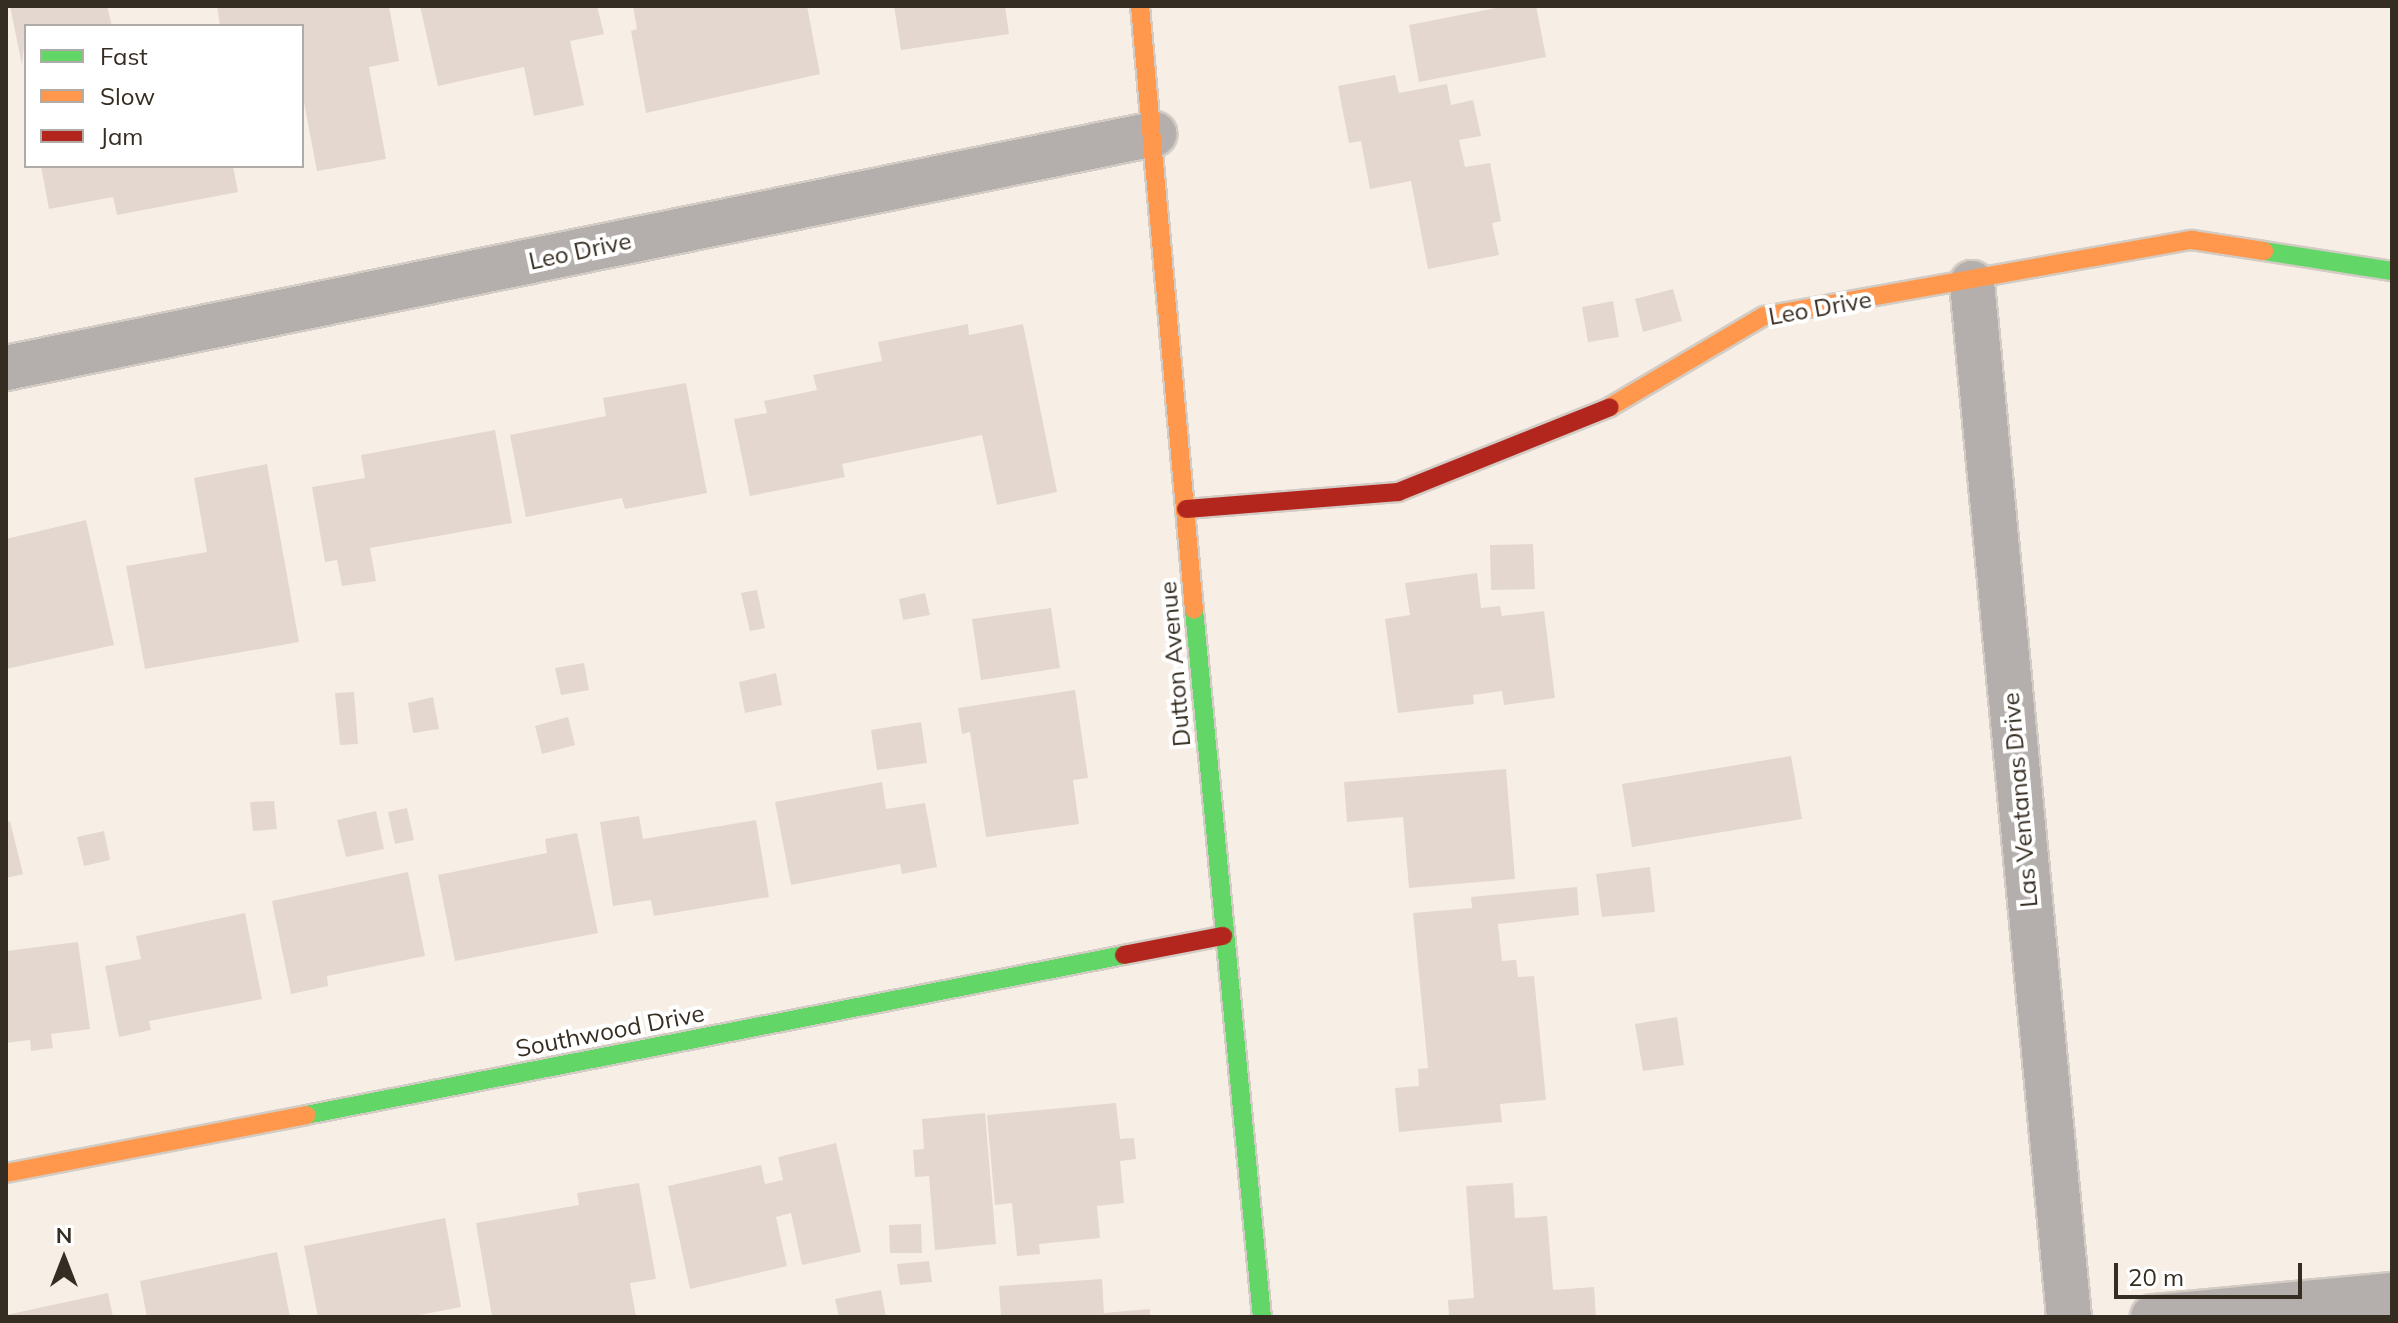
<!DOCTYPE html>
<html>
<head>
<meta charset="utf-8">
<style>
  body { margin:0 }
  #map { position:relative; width:2398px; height:1323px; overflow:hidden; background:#f7efe6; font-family:Mulish,sans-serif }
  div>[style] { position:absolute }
  .building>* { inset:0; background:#e4d7cf }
  .roads { filter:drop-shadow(2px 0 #d3ccc4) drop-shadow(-2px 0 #d3ccc4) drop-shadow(0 2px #d3ccc4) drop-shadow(0 -2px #d3ccc4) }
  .street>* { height:44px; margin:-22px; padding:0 22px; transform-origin:22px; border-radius:22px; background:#b4aeac }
  .fast>* { height:18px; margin:-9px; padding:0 9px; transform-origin:9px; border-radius:9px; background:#63d668 }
  .slow>* { height:18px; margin:-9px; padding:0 9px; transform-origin:9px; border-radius:9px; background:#ff974d }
  .jam>* { height:18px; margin:-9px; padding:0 9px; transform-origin:9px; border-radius:9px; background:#b3261e }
  span { translate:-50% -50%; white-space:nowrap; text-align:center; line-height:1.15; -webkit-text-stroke:8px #fff; paint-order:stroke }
  .street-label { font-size:24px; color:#362d22 }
  .frame { position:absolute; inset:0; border:8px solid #362d22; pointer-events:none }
  .legend { position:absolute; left:24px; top:24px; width:280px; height:144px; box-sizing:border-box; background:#fff; border:2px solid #afaba7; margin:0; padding:10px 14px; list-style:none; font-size:24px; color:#362d22 }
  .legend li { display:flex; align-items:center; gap:16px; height:40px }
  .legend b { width:40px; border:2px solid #afaba7 }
  .north { position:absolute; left:24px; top:1219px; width:80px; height:80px; -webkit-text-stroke:6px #fff; paint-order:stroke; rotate:0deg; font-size:22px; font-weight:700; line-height:32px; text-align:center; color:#362d22 }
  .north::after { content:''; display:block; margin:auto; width:28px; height:36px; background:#362d22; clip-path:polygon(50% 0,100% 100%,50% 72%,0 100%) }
  .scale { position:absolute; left:2114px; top:1263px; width:188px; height:36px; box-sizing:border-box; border:4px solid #362d22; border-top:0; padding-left:10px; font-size:24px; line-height:28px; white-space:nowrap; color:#362d22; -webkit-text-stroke:6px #fff; paint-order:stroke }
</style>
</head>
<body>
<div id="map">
  <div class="building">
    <div style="clip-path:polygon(10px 6px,107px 6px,112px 26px,26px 26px,22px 65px)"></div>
    <div style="clip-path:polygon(217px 6px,389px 6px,399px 61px,369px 67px,386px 159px,317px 171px,302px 92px,302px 26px,220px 26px)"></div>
    <div style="clip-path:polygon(420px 6px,597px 6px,604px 34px,570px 41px,584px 105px,534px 116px,524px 67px,438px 86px)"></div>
    <div style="clip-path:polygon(633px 6px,807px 6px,820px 74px,646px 113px,631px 31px,637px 29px)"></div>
    <div style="clip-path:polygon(894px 6px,1005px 6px,1009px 34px,901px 50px)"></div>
    <div style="clip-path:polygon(1506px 6px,1536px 6px,1546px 57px,1419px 82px,1409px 25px)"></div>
    <div style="clip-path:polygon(1395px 75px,1399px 93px,1447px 84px,1451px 105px,1473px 100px,1481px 136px,1459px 140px,1465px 167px,1490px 163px,1501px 221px,1492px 223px,1499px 255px,1428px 269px,1411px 181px,1370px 189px,1361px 141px,1349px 143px,1338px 86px)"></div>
    <div style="clip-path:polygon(41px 166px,233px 166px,238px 192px,117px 215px,113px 197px,49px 209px)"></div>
    <div style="clip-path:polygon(1673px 289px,1682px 321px,1643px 332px,1635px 299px)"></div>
    <div style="clip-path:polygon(1613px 301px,1619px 337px,1588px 342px,1582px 307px)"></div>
    <div style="clip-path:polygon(968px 324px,969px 335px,1023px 324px,1057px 492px,997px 505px,982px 435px,842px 464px,845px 477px,750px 496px,734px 419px,767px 413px,764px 401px,817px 390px,813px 375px,882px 361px,878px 342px)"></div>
    <div style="clip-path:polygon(686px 383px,707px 493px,625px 509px,622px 498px,526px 517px,510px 435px,606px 416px,603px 398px)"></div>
    <div style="clip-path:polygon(495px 430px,512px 523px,370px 548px,376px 581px,342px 586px,337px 560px,325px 562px,312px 487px,365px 478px,361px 455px)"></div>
    <div style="clip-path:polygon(267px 464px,299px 642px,145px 669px,126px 566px,207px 552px,194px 478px)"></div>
    <div style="clip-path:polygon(86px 520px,114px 645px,6px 669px,6px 539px)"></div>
    <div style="clip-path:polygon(1533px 544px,1535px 589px,1491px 590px,1490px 545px)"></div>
    <div style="clip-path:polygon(1477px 573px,1481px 608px,1500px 606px,1502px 616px,1544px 611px,1555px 698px,1504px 705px,1502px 691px,1473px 695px,1474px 704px,1398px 713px,1385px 619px,1410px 615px,1405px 583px)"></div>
    <div style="clip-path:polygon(757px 590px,765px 628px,750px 631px,741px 593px)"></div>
    <div style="clip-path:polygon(925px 593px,930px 615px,903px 620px,899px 599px)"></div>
    <div style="clip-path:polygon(1051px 608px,1060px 668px,981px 680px,972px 619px)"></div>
    <div style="clip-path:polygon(584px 663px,589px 690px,561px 695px,555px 668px)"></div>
    <div style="clip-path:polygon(776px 673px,782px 705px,745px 713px,739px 682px)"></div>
    <div style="clip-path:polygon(1075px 690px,1088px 778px,1073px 780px,1079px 824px,986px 837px,970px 732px,962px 734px,958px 708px)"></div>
    <div style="clip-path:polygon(354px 692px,358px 744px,340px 745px,335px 693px)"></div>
    <div style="clip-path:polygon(433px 697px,439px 729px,413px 733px,408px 703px)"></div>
    <div style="clip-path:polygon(568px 717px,575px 745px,542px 754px,535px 726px)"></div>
    <div style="clip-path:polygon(921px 722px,927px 763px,877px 770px,871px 730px)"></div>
    <div style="clip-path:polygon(1791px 756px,1802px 819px,1632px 847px,1622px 784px)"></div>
    <div style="clip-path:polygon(1506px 769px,1515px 879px,1409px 888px,1403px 817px,1347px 822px,1344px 782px)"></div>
    <div style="clip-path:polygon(882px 782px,886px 809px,925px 803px,937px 867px,902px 874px,900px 864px,791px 885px,775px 802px)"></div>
    <div style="clip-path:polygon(274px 801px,277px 829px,253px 831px,250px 802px)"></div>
    <div style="clip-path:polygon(407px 808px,414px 840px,395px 844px,388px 812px)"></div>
    <div style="clip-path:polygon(376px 811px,384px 849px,346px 857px,337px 820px)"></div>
    <div style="clip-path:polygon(639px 816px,643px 839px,756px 820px,769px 897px,654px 916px,651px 900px,613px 906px,600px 822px)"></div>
    <div style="clip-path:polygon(10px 821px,23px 874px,6px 878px,6px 822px)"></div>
    <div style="clip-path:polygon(104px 831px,110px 860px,84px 866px,77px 837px)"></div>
    <div style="clip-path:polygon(577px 833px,598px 933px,455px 961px,438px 875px,547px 853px,545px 839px)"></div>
    <div style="clip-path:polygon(1650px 867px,1655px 912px,1602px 917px,1596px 874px)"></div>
    <div style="clip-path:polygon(408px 872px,425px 956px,327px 976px,328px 986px,291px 994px,272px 901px)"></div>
    <div style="clip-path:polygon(1577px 887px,1579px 915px,1498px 924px,1502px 961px,1516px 960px,1518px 977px,1534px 976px,1546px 1100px,1500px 1104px,1502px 1122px,1399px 1132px,1395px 1088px,1419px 1086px,1418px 1069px,1428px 1068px,1413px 913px,1472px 908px,1471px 897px)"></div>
    <div style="clip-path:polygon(245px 913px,262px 999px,149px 1021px,151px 1030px,119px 1037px,105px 966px,141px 959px,136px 936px)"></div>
    <div style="clip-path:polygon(78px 942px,90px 1029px,51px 1034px,53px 1048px,31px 1051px,30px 1040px,6px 1043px,6px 951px)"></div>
    <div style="clip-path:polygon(1677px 1017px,1684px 1065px,1643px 1071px,1635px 1024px)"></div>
    <div style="clip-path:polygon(1116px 1103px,1120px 1139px,1134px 1138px,1136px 1159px,1120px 1161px,1124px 1203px,1097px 1206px,1100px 1238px,1039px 1244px,1040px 1254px,1017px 1256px,1012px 1203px,995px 1205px,987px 1115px)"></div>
    <div style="clip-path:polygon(985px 1113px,996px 1244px,935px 1250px,929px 1176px,915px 1177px,913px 1150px,924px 1149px,922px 1119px)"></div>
    <div style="clip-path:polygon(836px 1143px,861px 1252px,802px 1265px,791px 1213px,776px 1217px,787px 1266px,690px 1289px,668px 1186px,761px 1165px,765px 1184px,783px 1180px,778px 1157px)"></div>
    <div style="clip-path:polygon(639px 1183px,656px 1279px,630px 1283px,636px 1317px,492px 1317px,476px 1223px,579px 1205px,577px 1193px)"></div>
    <div style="clip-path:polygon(1513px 1183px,1515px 1218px,1547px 1216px,1553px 1290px,1594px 1287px,1596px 1317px,1449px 1317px,1448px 1300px,1474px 1298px,1466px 1186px)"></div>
    <div style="clip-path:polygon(445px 1218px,461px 1307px,409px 1317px,318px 1317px,304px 1246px)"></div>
    <div style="clip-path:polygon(921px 1224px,922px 1253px,890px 1253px,889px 1225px)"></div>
    <div style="clip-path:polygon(277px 1252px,290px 1317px,147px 1317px,140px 1281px)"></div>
    <div style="clip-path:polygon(929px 1261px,932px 1282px,900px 1285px,897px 1264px)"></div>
    <div style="clip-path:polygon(1102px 1279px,1104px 1313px,1150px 1309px,1150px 1317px,1001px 1317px,999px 1286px)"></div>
    <div style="clip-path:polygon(881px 1290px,886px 1317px,839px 1317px,835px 1299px)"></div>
    <div style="clip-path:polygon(108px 1293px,113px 1317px,6px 1317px,6px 1315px)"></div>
  </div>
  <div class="roads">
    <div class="street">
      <div style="left:1972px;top:283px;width:1039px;rotate:84.64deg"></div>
      <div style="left:6px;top:368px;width:1172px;rotate:-11.52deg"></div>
      <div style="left:2153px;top:1317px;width:240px;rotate:-5.3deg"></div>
    </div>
    <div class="fast">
      <div style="left:2264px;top:251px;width:130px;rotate:8.9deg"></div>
      <div style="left:1194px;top:610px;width:710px;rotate:84.51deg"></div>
      <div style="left:306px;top:1115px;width:834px;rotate:-11.07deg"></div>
    </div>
    <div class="slow">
      <div style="left:1140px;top:6px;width:606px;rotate:84.89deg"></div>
      <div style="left:1610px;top:407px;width:179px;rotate:-30.6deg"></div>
      <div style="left:1764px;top:316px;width:435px;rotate:-10.1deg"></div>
      <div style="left:2192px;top:240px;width:73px;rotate:8.7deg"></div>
      <div style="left:6px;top:1173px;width:306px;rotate:-10.9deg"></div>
    </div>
    <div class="jam">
      <div style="left:1186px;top:509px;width:213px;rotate:-4.6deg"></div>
      <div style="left:1398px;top:492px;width:228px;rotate:-21.8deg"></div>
      <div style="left:1124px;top:955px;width:101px;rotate:-10.9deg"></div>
    </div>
  </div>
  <div class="street-label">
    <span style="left:580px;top:251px;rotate:-12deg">Leo Drive</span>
    <span style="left:1820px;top:308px;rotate:-10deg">Leo Drive</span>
    <span style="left:1175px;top:664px;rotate:-95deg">Dutton Avenue</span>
    <span style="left:2020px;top:800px;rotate:-95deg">Las Ventanas Drive</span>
    <span style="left:610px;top:1031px;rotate:-11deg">Southwood Drive</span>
  </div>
  <div class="frame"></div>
  <ul class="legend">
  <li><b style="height:10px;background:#63d668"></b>Fast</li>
  <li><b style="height:10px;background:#ff974d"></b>Slow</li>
  <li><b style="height:10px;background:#b3261e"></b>Jam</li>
  </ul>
  <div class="north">N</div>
  <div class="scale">20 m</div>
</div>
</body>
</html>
